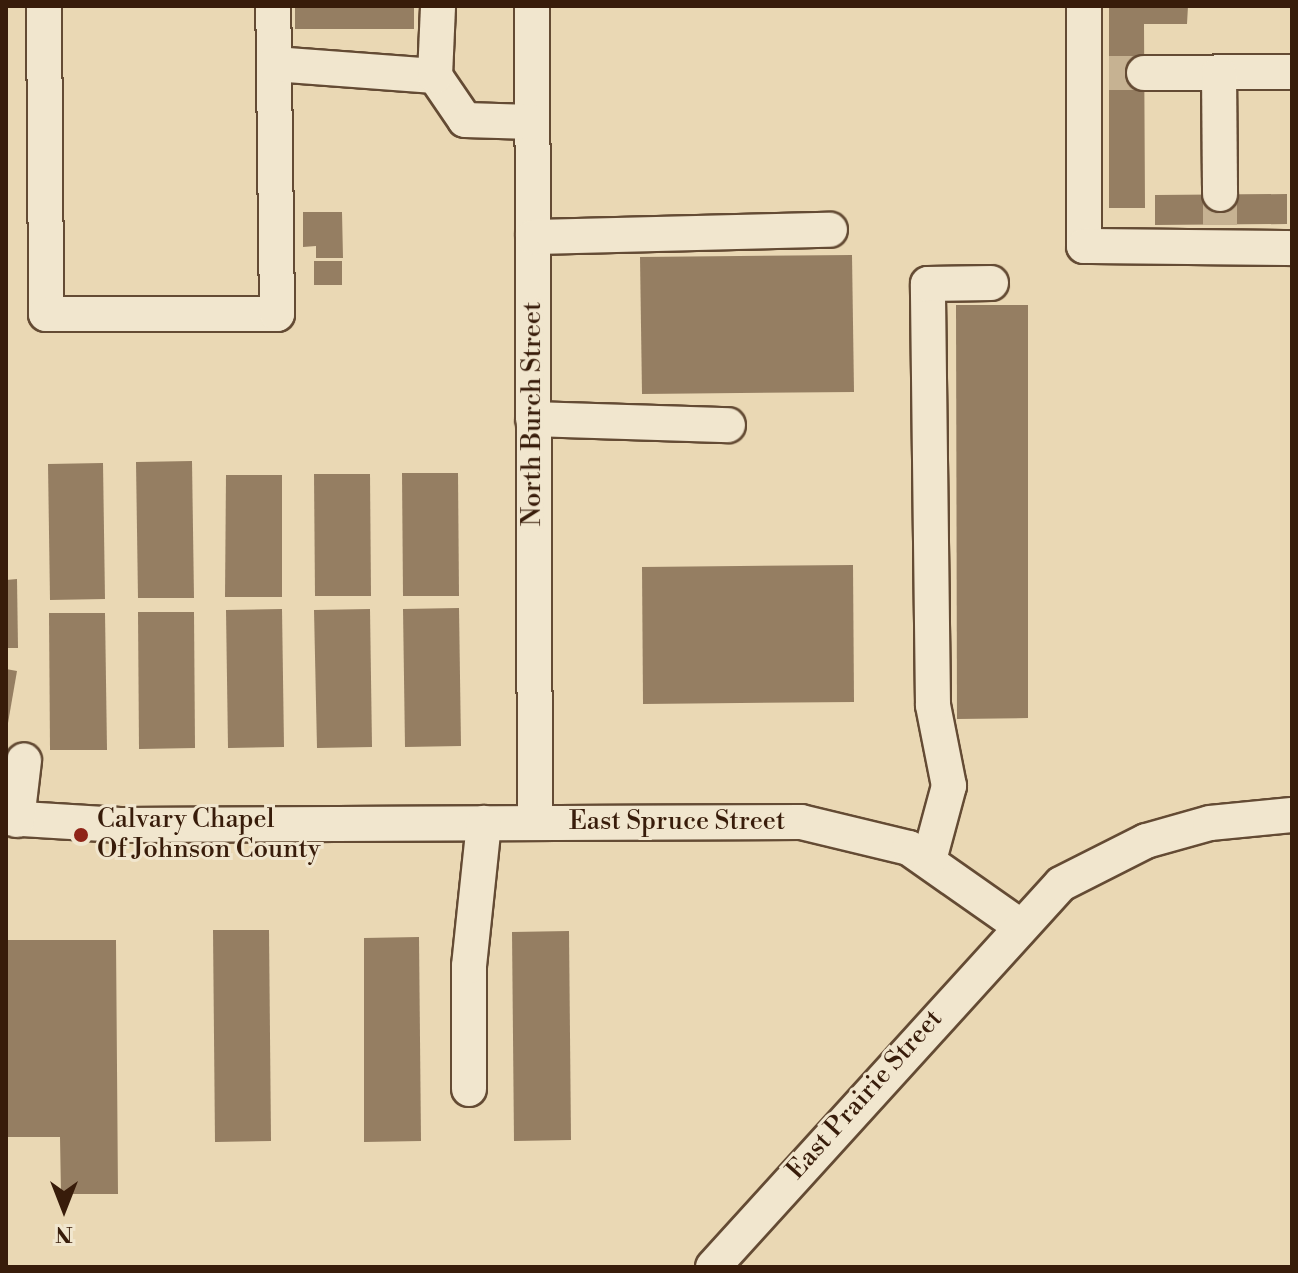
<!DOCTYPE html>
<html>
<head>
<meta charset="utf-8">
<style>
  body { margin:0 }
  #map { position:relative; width:1298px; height:1273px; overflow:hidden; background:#ead8b4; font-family:"Libre Bodoni",serif }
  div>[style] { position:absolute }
  .building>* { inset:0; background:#957e62 }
  .minor-tunnel>* { height:34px; margin-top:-17px; transform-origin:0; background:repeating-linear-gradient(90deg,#c6b292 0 34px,transparent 0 51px) }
  .roads { filter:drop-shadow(2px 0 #644b34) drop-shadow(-2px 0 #644b34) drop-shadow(0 2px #644b34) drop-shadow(0 -2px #644b34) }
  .minor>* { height:34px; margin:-17px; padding:0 17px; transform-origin:17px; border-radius:17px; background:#f1e6ce }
  .dots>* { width:22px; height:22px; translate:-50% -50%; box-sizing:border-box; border:4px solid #f1e6ce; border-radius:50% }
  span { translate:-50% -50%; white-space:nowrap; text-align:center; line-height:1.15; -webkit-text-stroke:6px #f1e6ce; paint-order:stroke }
  .street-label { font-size:26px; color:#381c0a }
  .poi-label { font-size:26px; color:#381c0a }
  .left { translate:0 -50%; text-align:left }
  .frame { position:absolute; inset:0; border:8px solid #381c0a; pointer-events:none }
  .north { position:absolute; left:24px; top:1169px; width:80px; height:80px; -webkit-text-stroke:6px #f1e6ce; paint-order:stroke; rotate:180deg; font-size:22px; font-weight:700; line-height:32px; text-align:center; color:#381c0a }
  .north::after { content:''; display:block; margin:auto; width:28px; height:36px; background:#381c0a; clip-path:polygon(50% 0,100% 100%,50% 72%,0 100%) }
</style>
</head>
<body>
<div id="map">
  <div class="building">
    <div style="clip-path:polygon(295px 6px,414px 6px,414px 29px,295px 29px)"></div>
    <div style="clip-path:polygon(1109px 6px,1188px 6px,1187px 24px,1144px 24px,1145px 208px,1109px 208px)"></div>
    <div style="clip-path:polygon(1287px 194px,1287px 224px,1155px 225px,1155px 195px)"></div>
    <div style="clip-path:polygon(303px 212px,342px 212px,343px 258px,316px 258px,316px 246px,303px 247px)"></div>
    <div style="clip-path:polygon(852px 255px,854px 392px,642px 394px,640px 257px)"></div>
    <div style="clip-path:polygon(314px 261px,342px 261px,342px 285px,314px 285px)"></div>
    <div style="clip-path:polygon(956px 305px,1028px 305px,1028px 718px,957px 719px)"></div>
    <div style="clip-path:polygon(192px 461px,194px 598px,138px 598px,136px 462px)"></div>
    <div style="clip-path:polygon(103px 463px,105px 599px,50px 600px,48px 464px)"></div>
    <div style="clip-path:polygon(402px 473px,458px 473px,459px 596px,403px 596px)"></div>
    <div style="clip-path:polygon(314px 474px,370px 474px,371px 596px,315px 596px)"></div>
    <div style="clip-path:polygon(226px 475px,282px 475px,282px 597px,225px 597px)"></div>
    <div style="clip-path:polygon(853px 565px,854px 702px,643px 704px,642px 567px)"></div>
    <div style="clip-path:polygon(17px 579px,18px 648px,6px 648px,6px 580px)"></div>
    <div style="clip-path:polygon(459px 608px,461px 746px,405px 747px,403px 609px)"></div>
    <div style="clip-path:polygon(282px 609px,284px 747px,228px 748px,226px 610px)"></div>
    <div style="clip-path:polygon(370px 609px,372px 747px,317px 748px,314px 610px)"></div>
    <div style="clip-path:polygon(138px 612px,194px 612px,195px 748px,139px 749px)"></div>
    <div style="clip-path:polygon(49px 613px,105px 613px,107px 750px,50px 750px)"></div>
    <div style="clip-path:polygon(6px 669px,17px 671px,8px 723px,6px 723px)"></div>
    <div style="clip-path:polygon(213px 930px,269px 930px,271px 1141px,215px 1142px)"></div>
    <div style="clip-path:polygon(569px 931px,571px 1140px,514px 1141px,512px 932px)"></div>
    <div style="clip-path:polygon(419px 937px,421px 1141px,364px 1142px,364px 938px)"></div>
    <div style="clip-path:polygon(6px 940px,116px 940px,118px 1194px,61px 1194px,60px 1137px,6px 1137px)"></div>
  </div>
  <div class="minor-tunnel">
    <div style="left:1109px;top:73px;width:35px"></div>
    <div style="left:1220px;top:194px;width:31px;rotate:90deg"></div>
  </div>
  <div class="roads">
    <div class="minor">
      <div style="left:44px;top:6px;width:308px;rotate:89.6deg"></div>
      <div style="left:46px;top:314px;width:231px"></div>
      <div style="left:277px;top:314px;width:308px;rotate:-90.7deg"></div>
      <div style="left:532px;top:6px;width:816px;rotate:89.79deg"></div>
      <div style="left:1084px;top:6px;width:240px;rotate:90deg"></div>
      <div style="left:1084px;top:246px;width:208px;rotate:0.6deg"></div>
      <div style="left:274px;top:64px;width:161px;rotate:4.3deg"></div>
      <div style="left:435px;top:76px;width:53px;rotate:55.7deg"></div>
      <div style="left:465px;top:120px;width:67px;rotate:1.7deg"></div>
      <div style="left:1144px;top:73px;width:148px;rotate:-0.4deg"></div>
      <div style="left:1219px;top:73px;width:121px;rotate:89.5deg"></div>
      <div style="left:435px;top:76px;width:70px;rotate:-87.5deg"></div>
      <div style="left:533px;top:237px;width:297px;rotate:-1.4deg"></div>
      <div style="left:533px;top:419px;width:195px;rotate:1.8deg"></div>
      <div style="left:6px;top:818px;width:114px;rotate:3.5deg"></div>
      <div style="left:120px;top:825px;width:681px;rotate:-0.25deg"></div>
      <div style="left:801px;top:822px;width:111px;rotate:13.5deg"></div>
      <div style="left:909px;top:848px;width:132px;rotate:35.1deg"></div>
      <div style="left:17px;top:820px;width:60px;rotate:-83.3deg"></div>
      <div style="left:929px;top:860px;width:77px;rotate:-74.9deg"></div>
      <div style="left:949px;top:786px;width:83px;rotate:-101.2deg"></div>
      <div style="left:933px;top:705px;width:421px;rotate:-90.7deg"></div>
      <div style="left:928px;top:284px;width:63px;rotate:-0.9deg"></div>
      <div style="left:469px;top:1089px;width:123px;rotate:-90deg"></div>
      <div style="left:469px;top:966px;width:144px;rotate:-84deg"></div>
      <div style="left:713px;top:1267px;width:517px;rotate:-47.74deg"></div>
      <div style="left:1061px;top:884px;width:95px;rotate:-26.8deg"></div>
      <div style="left:1146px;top:841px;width:66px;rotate:-15.7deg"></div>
      <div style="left:1210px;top:823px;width:82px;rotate:-5.6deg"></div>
    </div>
  </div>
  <div class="dots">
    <div style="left:81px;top:835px;background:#8f2418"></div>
  </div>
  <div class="street-label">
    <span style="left:533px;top:414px;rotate:-90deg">North Burch Street</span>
    <span style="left:677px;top:822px">East Spruce Street</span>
    <span style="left:865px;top:1095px;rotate:-48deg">East Prairie Street</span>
  </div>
  <div class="poi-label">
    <span class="left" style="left:97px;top:835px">Calvary Chapel<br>Of Johnson County</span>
  </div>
  <div class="frame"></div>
  <div class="north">N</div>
</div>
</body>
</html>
